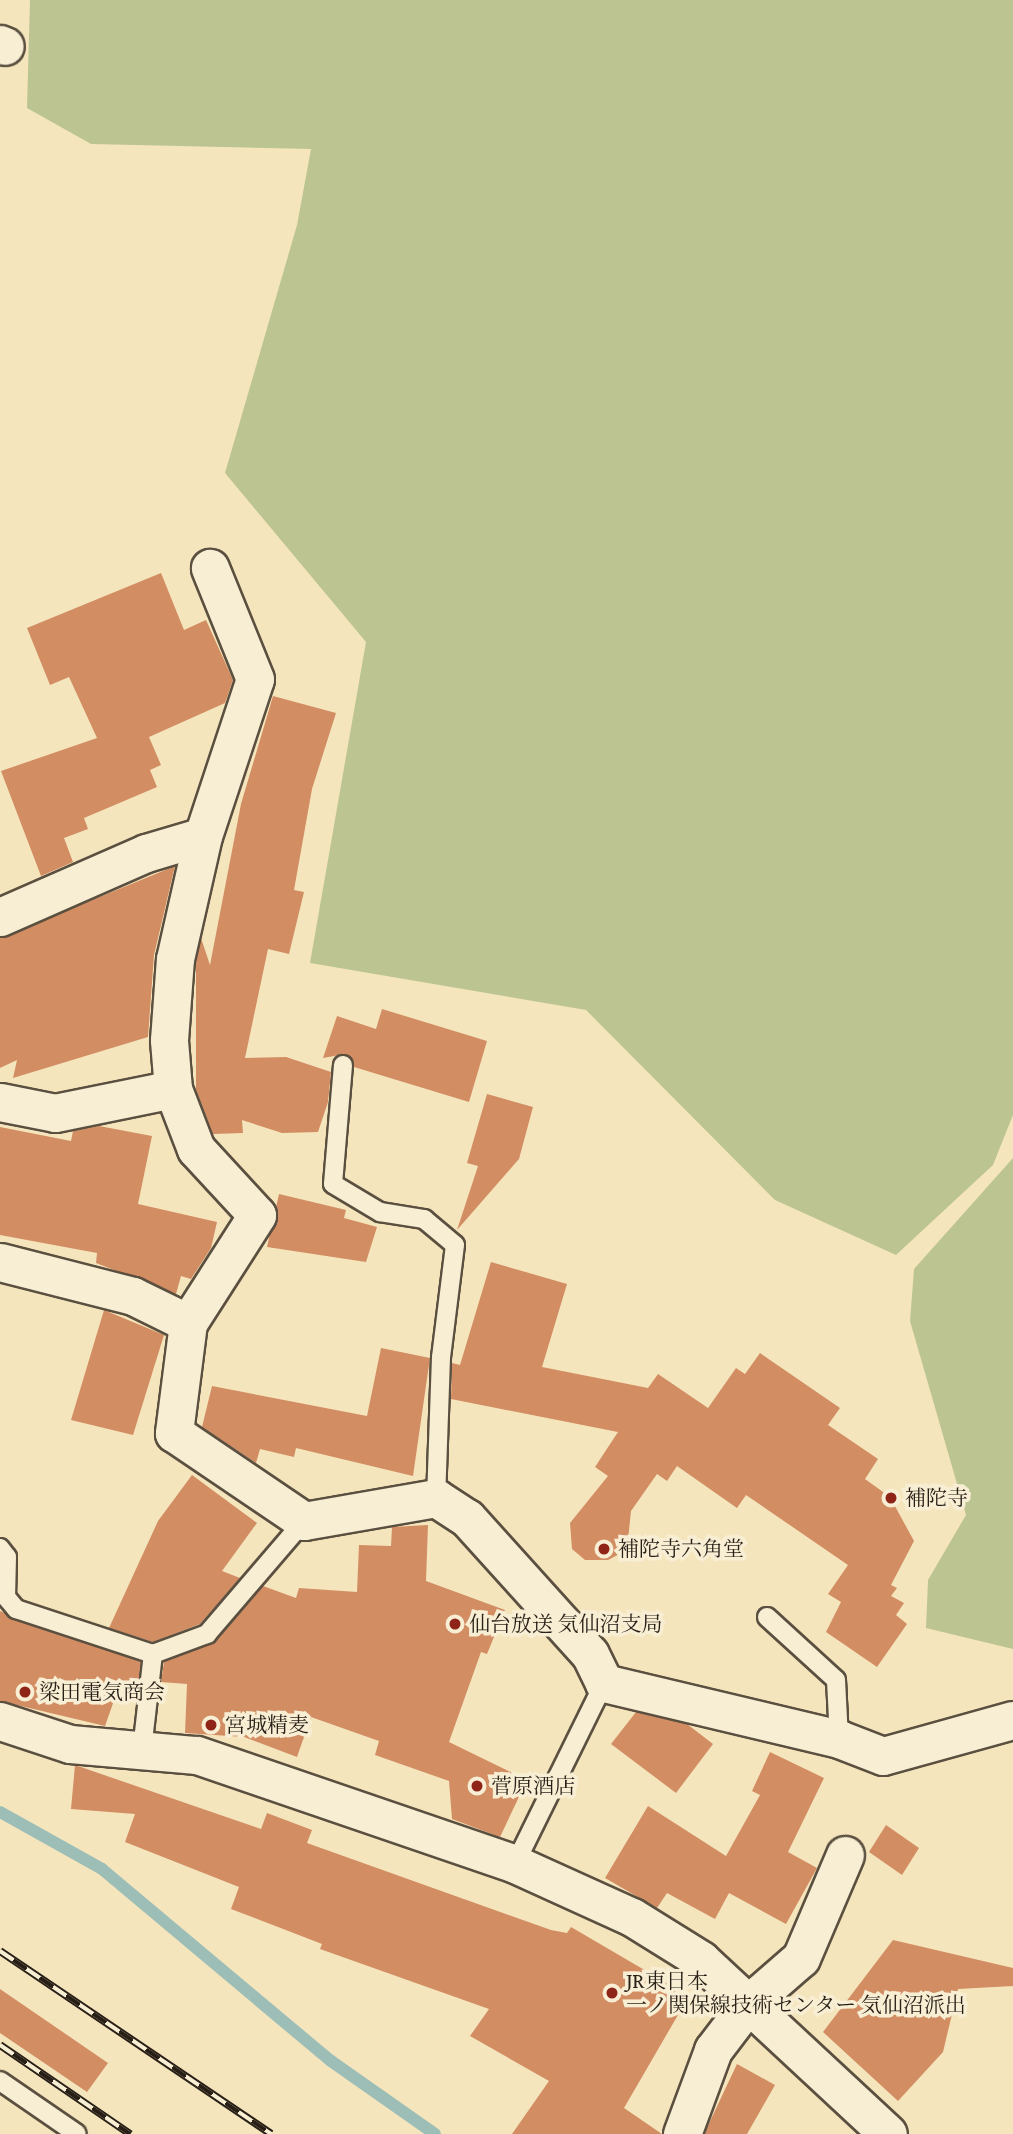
<!DOCTYPE html>
<html>
<head>
<meta charset="utf-8">
<style>
  body { margin:0 }
  #map { position:relative; width:1013px; height:2134px; overflow:hidden; background:#f5e5bd; font-family:"Gentium Book Plus","Noto Serif JP",serif }
  div>[style] { position:absolute }
  .green>* { inset:0; background:#bcc591 }
  .stream>* { height:12px; margin:-6px; padding:0 6px; transform-origin:6px; border-radius:6px; background:#9dbeb7 }
  .building>* { inset:0; background:#d28d63 }
  .roads { filter:drop-shadow(2px 0 #5b5040) drop-shadow(-2px 0 #5b5040) drop-shadow(0 2px #5b5040) drop-shadow(0 -2px #5b5040) }
  .lane>* { height:18px; margin:-9px; padding:0 9px; transform-origin:9px; border-radius:9px; background:#f8eed4 }
  .street>* { height:37px; margin:-18.5px; padding:0 18.5px; transform-origin:18.5px; border-radius:18.5px; background:#f8eed4 }
  .rail>* { height:8px; margin-top:-4px; transform-origin:0; background:repeating-linear-gradient(90deg,#f8eed4 0 16px,#281f17 0 32px); box-sizing:border-box; border-block:2px solid #281f17 }
  .dots>* { width:19px; height:19px; translate:-50% -50%; box-sizing:border-box; border:4px solid #f8eed4; border-radius:50% }
  span { translate:-50% -50%; white-space:nowrap; text-align:center; line-height:1.15; -webkit-text-stroke:7px #f8eed4; paint-order:stroke }
  .poi-label { font-size:21px; color:#281f17 }
  .left { translate:0 -50%; text-align:left }
</style>
</head>
<body>
<div id="map">
  <div class="green">
    <div style="clip-path:polygon(30px 0,1013px 0,1013px 1115px,993px 1165px,896px 1255px,775px 1200px,586px 1010px,310px 963px,366px 642px,225px 473px,297px 225px,311px 149px,91px 144px,27px 108px)"></div>
    <div style="clip-path:polygon(1013px 1158px,1013px 1649px,926px 1628px,928px 1580px,966px 1515px,910px 1321px,914px 1269px)"></div>
  </div>
  <div class="stream">
    <div style="left:0;top:1812px;width:117px;rotate:29.2deg"></div>
    <div style="left:102px;top:1869px;width:299px;rotate:40deg"></div>
    <div style="left:331px;top:2061px;width:127px;rotate:35.1deg"></div>
  </div>
  <div class="building">
    <div style="clip-path:polygon(161px 573px,184px 630px,206px 620px,233px 680px,225px 703px,149px 737px,161px 765px,150px 770px,157px 787px,84px 818px,88px 829px,64px 838px,73px 862px,41px 876px,1px 771px,97px 738px,69px 677px,50px 685px,27px 628px)"></div>
    <div style="clip-path:polygon(273px 696px,336px 713px,312px 789px,294px 890px,304px 892px,289px 954px,268px 949px,245px 1058px,286px 1057px,331px 1072px,328px 1102px,318px 1132px,282px 1133px,242px 1120px,243px 1133px,213px 1134px,196px 1090px,196px 962px,201px 938px,210px 965px,241px 804px)"></div>
    <div style="clip-path:polygon(175px 866px,154px 955px,148px 1037px,13px 1078px,17px 1060px,0 1068px,0 938px)"></div>
    <div style="clip-path:polygon(382px 1009px,487px 1041px,469px 1102px,354px 1067px,345px 1054px,323px 1058px,337px 1016px,376px 1029px)"></div>
    <div style="clip-path:polygon(487px 1094px,533px 1107px,519px 1159px,457px 1230px,478px 1166px,467px 1163px)"></div>
    <div style="clip-path:polygon(99px 1126px,152px 1136px,138px 1204px,217px 1222px,211px 1248px,191px 1279px,181px 1276px,176px 1294px,96px 1263px,97px 1253px,0 1235px,0 1127px,71px 1141px,73px 1131px)"></div>
    <div style="clip-path:polygon(279px 1194px,346px 1210px,344px 1218px,377px 1227px,366px 1262px,267px 1247px)"></div>
    <div style="clip-path:polygon(491px 1262px,567px 1284px,542px 1367px,648px 1388px,658px 1374px,708px 1408px,736px 1368px,745px 1374px,760px 1353px,840px 1408px,828px 1425px,878px 1459px,865px 1479px,890px 1497px,914px 1541px,891px 1585px,897px 1588px,891px 1596px,904px 1603px,896px 1615px,907px 1624px,877px 1667px,826px 1632px,841px 1602px,828px 1594px,848px 1565px,746px 1495px,737px 1508px,677px 1466px,667px 1481px,657px 1474px,631px 1511px,627px 1550px,608px 1560px,585px 1560px,572px 1549px,570px 1523px,608px 1476px,595px 1467px,618px 1432px,451px 1399px,452px 1363px,460px 1365px)"></div>
    <div style="clip-path:polygon(104px 1310px,164px 1335px,133px 1435px,71px 1420px)"></div>
    <div style="clip-path:polygon(381px 1348px,430px 1358px,413px 1476px,296px 1448px,294px 1457px,260px 1449px,256px 1463px,202px 1427px,212px 1386px,367px 1416px)"></div>
    <div style="clip-path:polygon(192px 1475px,257px 1523px,222px 1571px,240px 1578px,200px 1624px,153px 1642px,109px 1628px,158px 1521px)"></div>
    <div style="clip-path:polygon(428px 1525px,426px 1581px,505px 1610px,487px 1654px,481px 1652px,449px 1742px,527px 1780px,500px 1837px,452px 1819px,449px 1781px,375px 1755px,379px 1741px,311px 1717px,297px 1757px,244px 1737px,185px 1733px,187px 1684px,161px 1682px,164px 1662px,215px 1642px,263px 1586px,296px 1598px,299px 1588px,357px 1592px,359px 1545px,391px 1546px,392px 1527px)"></div>
    <div style="clip-path:polygon(0 1611px,141px 1662px,139px 1680px,131px 1680px,126px 1694px,117px 1692px,105px 1726px,0 1701px)"></div>
    <div style="clip-path:polygon(636px 1712px,687px 1724px,713px 1744px,676px 1793px,611px 1744px)"></div>
    <div style="clip-path:polygon(770px 1752px,824px 1778px,788px 1852px,817px 1868px,786px 1924px,729px 1893px,715px 1919px,667px 1893px,657px 1908px,605px 1878px,648px 1806px,726px 1856px,760px 1795px,752px 1791px)"></div>
    <div style="clip-path:polygon(75px 1765px,261px 1829px,267px 1813px,312px 1830px,307px 1843px,551px 1930px,567px 1933px,571px 1927px,689px 1996px,624px 2108px,662px 2134px,512px 2134px,549px 2081px,470px 2036px,489px 2009px,320px 1949px,322px 1944px,231px 1909px,239px 1887px,125px 1842px,135px 1814px,71px 1809px)"></div>
    <div style="clip-path:polygon(886px 1825px,919px 1848px,902px 1875px,869px 1852px)"></div>
    <div style="clip-path:polygon(893px 1940px,1013px 1968px,1013px 1986px,958px 1989px,943px 2052px,898px 2101px,823px 2032px)"></div>
    <div style="clip-path:polygon(0 1989px,108px 2063px,87px 2092px,0 2033px)"></div>
    <div style="clip-path:polygon(737px 2064px,775px 2085px,747px 2134px,704px 2134px)"></div>
  </div>
  <div class="roads">
    <div class="lane">
      <div style="left:343px;top:1065px;width:119px;rotate:94.8deg"></div>
      <div style="left:333px;top:1184px;width:55px;rotate:30.8deg"></div>
      <div style="left:380px;top:1212px;width:45px;rotate:9deg"></div>
      <div style="left:424px;top:1219px;width:40px;rotate:40deg"></div>
      <div style="left:455px;top:1245px;width:113px;rotate:97.1deg"></div>
      <div style="left:441px;top:1357px;width:141px;rotate:92deg"></div>
      <div style="left:0;top:1548px;width:11px;rotate:52deg"></div>
      <div style="left:7px;top:1557px;width:40px;rotate:91.4deg"></div>
      <div style="left:6px;top:1597px;width:16px;rotate:50deg"></div>
      <div style="left:16px;top:1609px;width:144px;rotate:18.2deg"></div>
      <div style="left:767px;top:1617px;width:93px;rotate:42.4deg"></div>
      <div style="left:836px;top:1680px;width:59px;rotate:87.1deg"></div>
      <div style="left:142px;top:1750px;width:97px;rotate:-83.5deg"></div>
      <div style="left:153px;top:1654px;width:58px;rotate:-20.3deg"></div>
      <div style="left:207px;top:1634px;width:149px;rotate:-49.4deg"></div>
      <div style="left:515px;top:1864px;width:202px;rotate:-63.8deg"></div>
      <div style="left:0;top:2081px;width:93px;rotate:34.5deg"></div>
    </div>
    <div class="street">
      <div style="left:0;top:44px;width:5px;rotate:22deg"></div>
      <div style="left:0;top:917px;width:159px;rotate:-23.7deg"></div>
      <div style="left:146px;top:853px;width:59px;rotate:-16.6deg"></div>
      <div style="left:0;top:1102px;width:56px;rotate:11.3deg"></div>
      <div style="left:55px;top:1113px;width:120px;rotate:-11.5deg"></div>
      <div style="left:0;top:1262px;width:137px;rotate:14.3deg"></div>
      <div style="left:133px;top:1296px;width:61px;rotate:26.1deg"></div>
      <div style="left:188px;top:1323px;width:111px;rotate:97.3deg"></div>
      <div style="left:174px;top:1433px;width:157px;rotate:34.1deg"></div>
      <div style="left:304px;top:1521px;width:134px;rotate:-9.9deg"></div>
      <div style="left:436px;top:1498px;width:37px;rotate:33deg"></div>
      <div style="left:467px;top:1518px;width:183px;rotate:47.9deg"></div>
      <div style="left:590px;top:1654px;width:32px;rotate:64deg"></div>
      <div style="left:604px;top:1683px;width:242px;rotate:13.4deg"></div>
      <div style="left:839px;top:1739px;width:47px;rotate:21.1deg"></div>
      <div style="left:883px;top:1756px;width:135px;rotate:-15.5deg"></div>
      <div style="left:188px;top:1323px;width:128px;rotate:-57.4deg"></div>
      <div style="left:257px;top:1215px;width:90px;rotate:-132.7deg"></div>
      <div style="left:196px;top:1149px;width:64px;rotate:-111deg"></div>
      <div style="left:173px;top:1089px;width:49px;rotate:-94.7deg"></div>
      <div style="left:169px;top:1040px;width:81px;rotate:-85.8deg"></div>
      <div style="left:175px;top:959px;width:126px;rotate:-77.2deg"></div>
      <div style="left:203px;top:836px;width:165px;rotate:-71.7deg"></div>
      <div style="left:255px;top:679px;width:120px;rotate:-112.1deg"></div>
      <div style="left:0;top:1721px;width:74px;rotate:18.2deg"></div>
      <div style="left:70px;top:1744px;width:127px;rotate:5deg"></div>
      <div style="left:197px;top:1755px;width:336px;rotate:18.9deg"></div>
      <div style="left:515px;top:1864px;width:128px;rotate:24.4deg"></div>
      <div style="left:632px;top:1917px;width:81px;rotate:31.9deg"></div>
      <div style="left:701px;top:1960px;width:255px;rotate:42.9deg"></div>
      <div style="left:682px;top:2134px;width:90px;rotate:-69.7deg"></div>
      <div style="left:713px;top:2050px;width:58px;rotate:-52.7deg"></div>
      <div style="left:748px;top:2004px;width:70px;rotate:-41deg"></div>
      <div style="left:801px;top:1958px;width:112px;rotate:-66.9deg"></div>
    </div>
  </div>
  <div class="rail">
    <div style="left:0;top:1951px;width:327px;rotate:34deg"></div>
    <div style="left:0;top:2045px;width:158px;rotate:34.4deg"></div>
  </div>
  <div class="dots">
    <div style="left:891px;top:1498px;background:#8f2418"></div>
    <div style="left:604px;top:1549px;background:#8f2418"></div>
    <div style="left:455px;top:1624px;background:#8f2418"></div>
    <div style="left:25px;top:1692px;background:#8f2418"></div>
    <div style="left:211px;top:1725px;background:#8f2418"></div>
    <div style="left:477px;top:1786px;background:#8f2418"></div>
    <div style="left:612px;top:1993px;background:#8f2418"></div>
  </div>
  <div class="poi-label">
    <span class="left" style="left:905px;top:1498px">補陀寺</span>
    <span class="left" style="left:618px;top:1549px">補陀寺六角堂</span>
    <span class="left" style="left:469px;top:1624px">仙台放送 気仙沼支局</span>
    <span class="left" style="left:39px;top:1692px">梁田電気商会</span>
    <span class="left" style="left:225px;top:1725px">宮城精麦</span>
    <span class="left" style="left:491px;top:1786px">菅原酒店</span>
    <span class="left" style="left:626px;top:1993px">JR東日本<br>一ノ関保線技術センター 気仙沼派出</span>
  </div>
</div>
</body>
</html>
